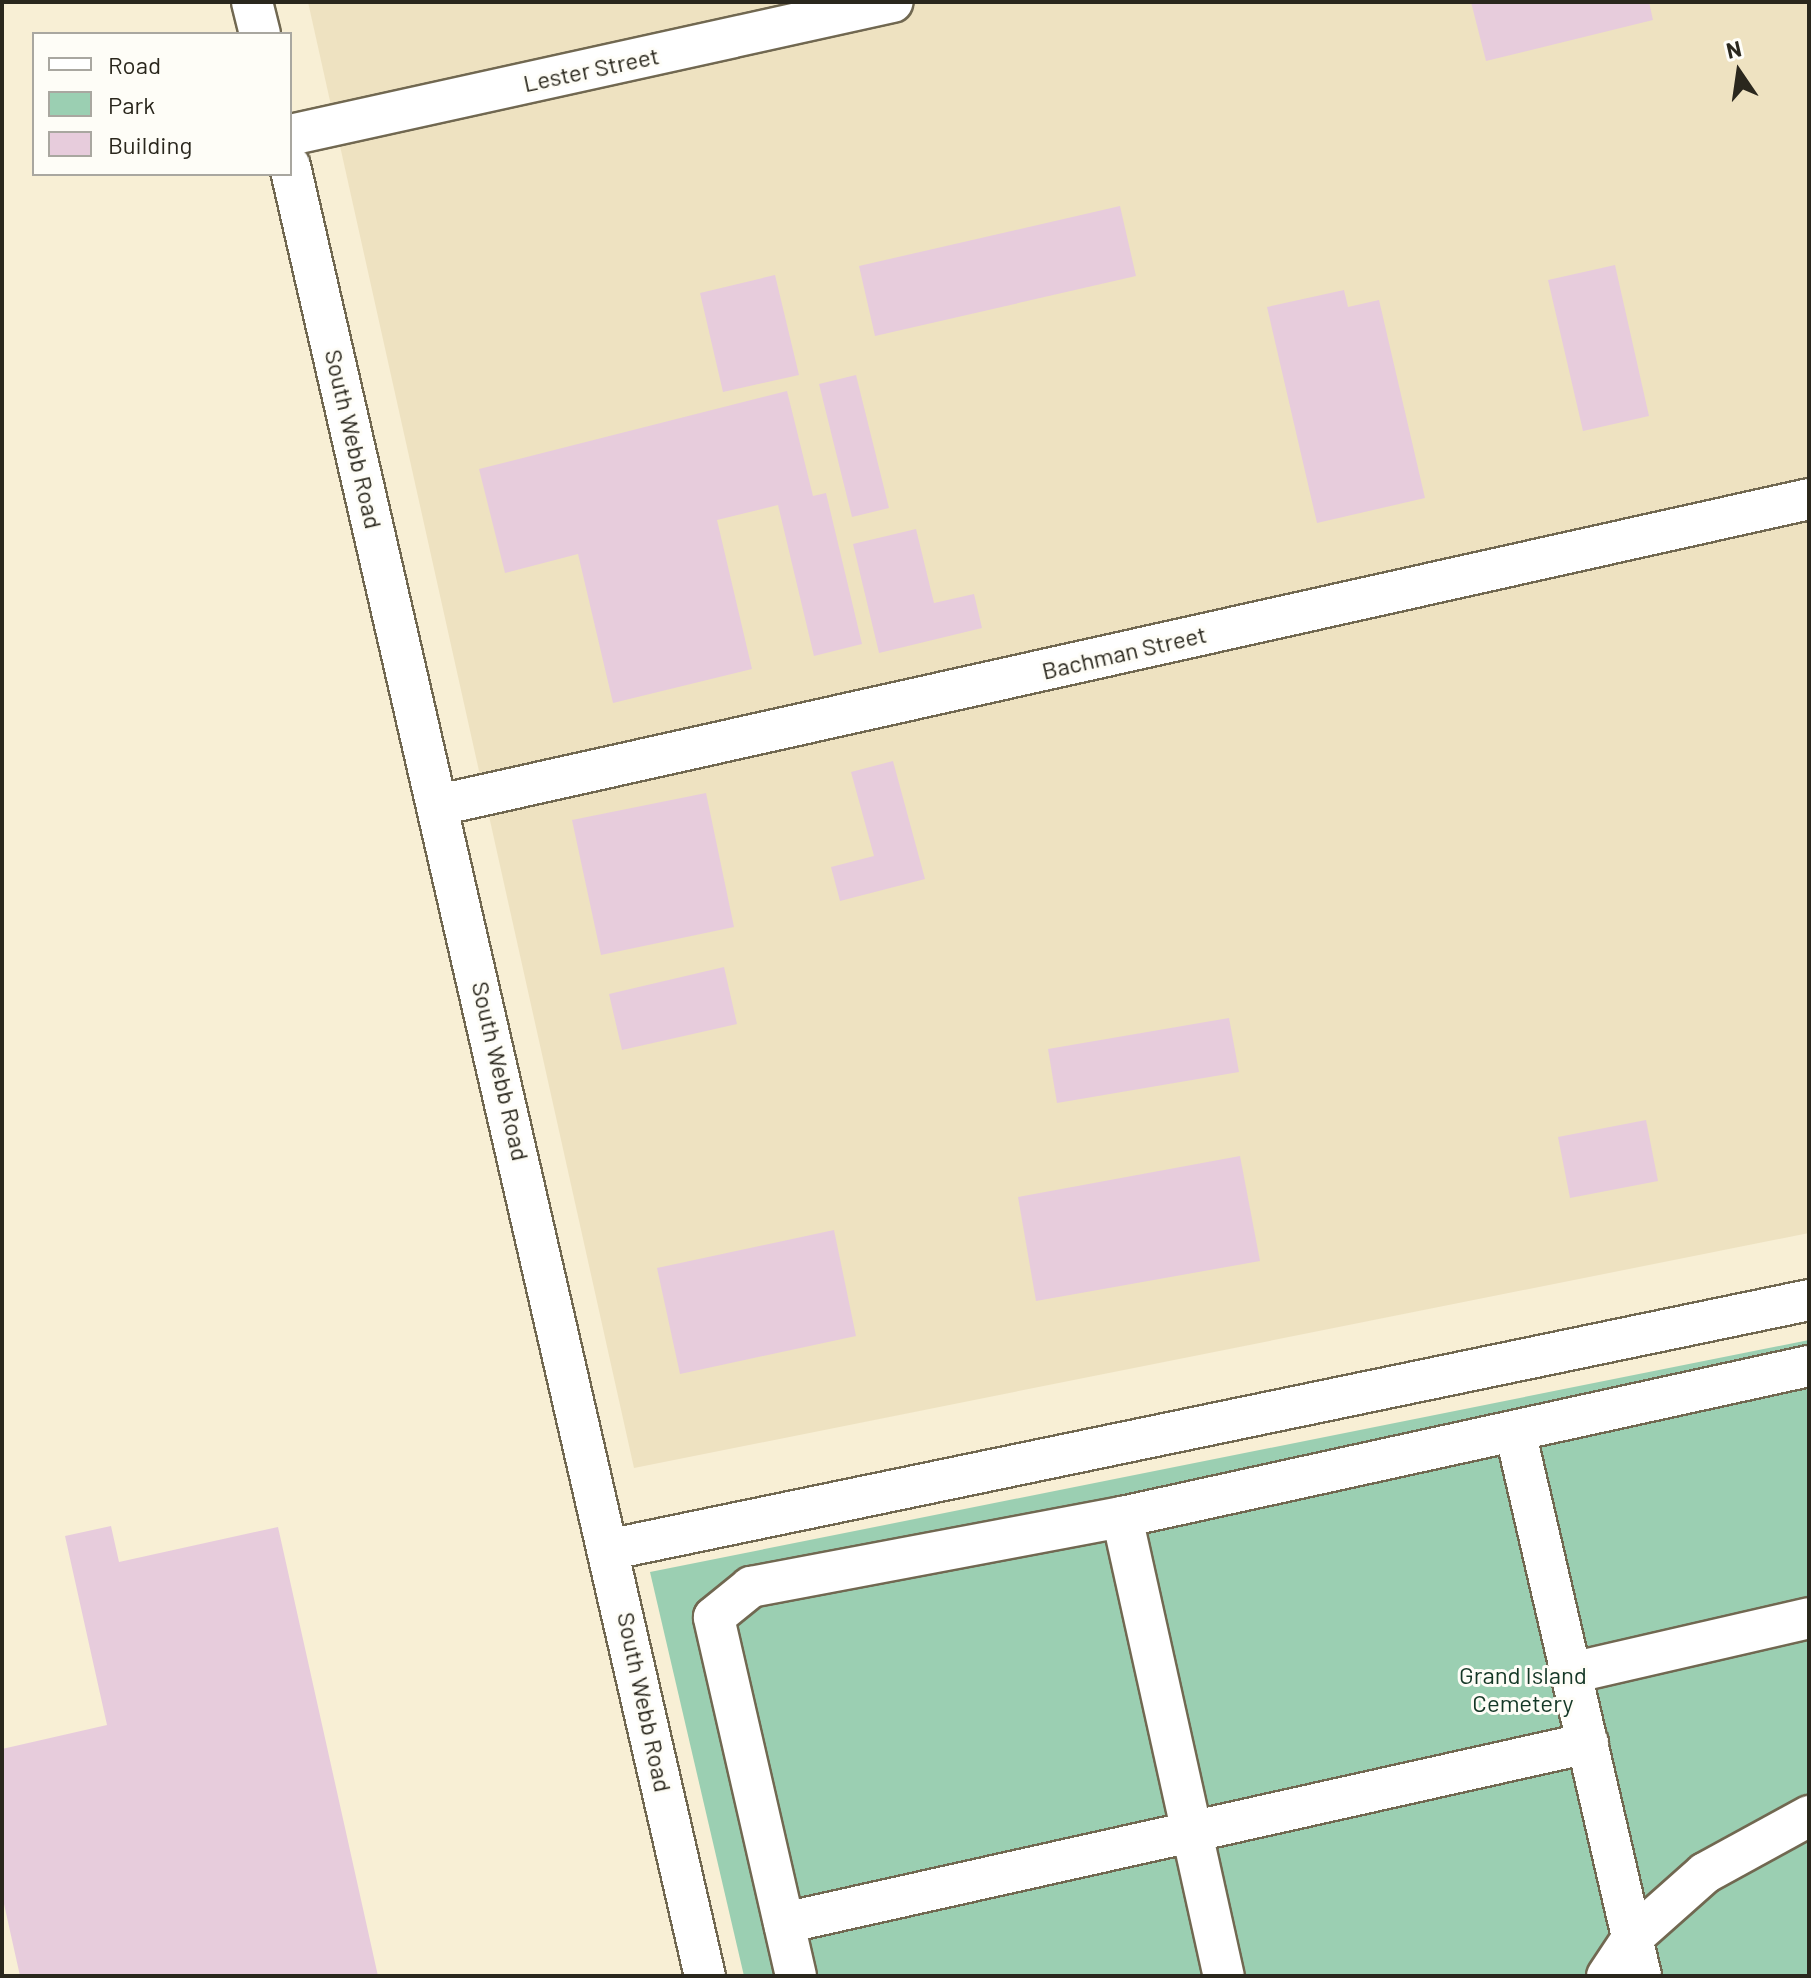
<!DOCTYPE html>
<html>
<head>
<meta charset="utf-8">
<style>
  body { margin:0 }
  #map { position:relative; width:1811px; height:1978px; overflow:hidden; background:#f8efd5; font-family:Barlow,sans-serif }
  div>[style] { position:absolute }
  .built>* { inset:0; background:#eee2c1 }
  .green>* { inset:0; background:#9bcfb2 }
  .building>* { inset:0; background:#e7ccdc }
  .roads { filter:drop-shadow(2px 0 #716851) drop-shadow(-2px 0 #716851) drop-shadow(0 2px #716851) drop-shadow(0 -2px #716851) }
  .minor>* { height:40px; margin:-20px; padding:0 20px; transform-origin:20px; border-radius:20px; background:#fff }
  span { translate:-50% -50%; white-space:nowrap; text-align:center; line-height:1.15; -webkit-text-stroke:6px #fefdf7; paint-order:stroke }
  .street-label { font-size:24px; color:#2a271d }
  .park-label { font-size:24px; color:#143726 }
  .frame { position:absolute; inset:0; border:4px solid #2a271d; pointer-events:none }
  .legend { position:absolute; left:32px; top:32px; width:260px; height:144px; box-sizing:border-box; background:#fefdf7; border:2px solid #a9a7a0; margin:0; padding:10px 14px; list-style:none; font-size:24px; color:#2a271d }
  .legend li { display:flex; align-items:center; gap:16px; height:40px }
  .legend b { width:40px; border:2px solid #a9a7a0 }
  .north { position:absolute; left:1699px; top:32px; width:80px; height:80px; -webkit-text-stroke:6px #fefdf7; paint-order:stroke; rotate:347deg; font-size:22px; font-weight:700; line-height:32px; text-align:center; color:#2a271d }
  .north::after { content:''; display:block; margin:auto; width:28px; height:36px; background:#2a271d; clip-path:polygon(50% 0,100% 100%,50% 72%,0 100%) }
</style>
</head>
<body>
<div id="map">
  <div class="built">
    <div style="clip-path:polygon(308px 2px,1809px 2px,1809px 1233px,634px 1468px)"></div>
  </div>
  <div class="green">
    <div style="clip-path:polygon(1809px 1340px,1809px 1976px,744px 1976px,650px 1572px)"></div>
  </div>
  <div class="building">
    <div style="clip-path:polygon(1471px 2px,1649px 2px,1653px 20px,1486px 61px)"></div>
    <div style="clip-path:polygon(1120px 206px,1136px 276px,875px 336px,859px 266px)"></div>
    <div style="clip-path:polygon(1615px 265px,1649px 416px,1583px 431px,1548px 280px)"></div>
    <div style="clip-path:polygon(775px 275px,799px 375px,723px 392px,700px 293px)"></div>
    <div style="clip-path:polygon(1344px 290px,1348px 307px,1379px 300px,1425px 498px,1317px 523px,1267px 307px)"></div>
    <div style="clip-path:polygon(856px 375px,889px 508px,852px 517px,819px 384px)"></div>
    <div style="clip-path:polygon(787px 391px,813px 496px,826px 493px,862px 644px,814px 656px,778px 505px,717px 520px,752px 669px,613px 703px,578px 554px,505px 573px,479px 469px)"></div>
    <div style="clip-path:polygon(916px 529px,934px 603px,974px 594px,982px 628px,879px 653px,853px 544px)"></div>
    <div style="clip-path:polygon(893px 761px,925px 879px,840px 901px,831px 867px,874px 856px,851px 772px)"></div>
    <div style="clip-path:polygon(706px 793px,734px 927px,601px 955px,572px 820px)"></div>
    <div style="clip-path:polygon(724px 967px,737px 1024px,622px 1050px,609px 994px)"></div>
    <div style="clip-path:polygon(1229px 1018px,1239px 1072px,1057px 1103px,1048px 1049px)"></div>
    <div style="clip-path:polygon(1646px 1120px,1658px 1181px,1570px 1198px,1558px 1137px)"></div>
    <div style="clip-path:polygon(1240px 1156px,1260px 1261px,1036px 1301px,1018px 1197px)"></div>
    <div style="clip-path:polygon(834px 1230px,856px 1336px,680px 1374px,657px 1268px)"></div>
    <div style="clip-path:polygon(111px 1526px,119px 1562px,278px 1527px,378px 1976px,20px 1976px,2px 1895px,2px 1749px,107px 1725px,65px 1536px)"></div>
  </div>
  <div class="roads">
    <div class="minor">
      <div style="left:252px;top:2px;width:33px;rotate:76deg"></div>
      <div style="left:290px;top:135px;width:617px;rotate:-12.44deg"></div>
      <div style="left:290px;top:166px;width:1857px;rotate:77.09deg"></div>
      <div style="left:439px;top:805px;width:1404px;rotate:-12.59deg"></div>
      <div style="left:1515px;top:1431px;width:559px;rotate:76.98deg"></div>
      <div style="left:1122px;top:1517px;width:470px;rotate:77.5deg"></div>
      <div style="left:612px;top:1549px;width:1223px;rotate:-11.75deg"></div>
      <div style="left:1571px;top:1673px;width:244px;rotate:-13deg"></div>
      <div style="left:784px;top:1923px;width:824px;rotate:-12.62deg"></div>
      <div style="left:796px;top:1976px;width:368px;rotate:-102.9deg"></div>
      <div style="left:714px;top:1617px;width:48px;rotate:-39deg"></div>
      <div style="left:751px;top:1587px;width:378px;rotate:-10.7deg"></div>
      <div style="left:1122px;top:1517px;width:703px;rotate:-12.4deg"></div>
      <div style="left:1607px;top:1976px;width:47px;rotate:-56.3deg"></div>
      <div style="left:1633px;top:1937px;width:96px;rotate:-41.6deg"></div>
      <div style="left:1705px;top:1873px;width:119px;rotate:-28.7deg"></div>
    </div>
  </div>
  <div class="street-label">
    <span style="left:591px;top:69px;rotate:-12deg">Lester Street</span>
    <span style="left:354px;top:439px;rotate:77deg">South Webb Road</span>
    <span style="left:1124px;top:652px;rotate:-13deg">Bachman Street</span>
    <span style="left:501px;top:1071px;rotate:77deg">South Webb Road</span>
    <span style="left:645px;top:1702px;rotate:78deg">South Webb Road</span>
  </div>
  <div class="park-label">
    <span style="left:1523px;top:1689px">Grand Island<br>Cemetery</span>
  </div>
  <div class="frame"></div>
  <ul class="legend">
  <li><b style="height:10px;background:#fff"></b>Road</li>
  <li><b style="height:22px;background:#9bcfb2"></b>Park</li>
  <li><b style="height:22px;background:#e7ccdc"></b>Building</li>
  </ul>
  <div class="north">N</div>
</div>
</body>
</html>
